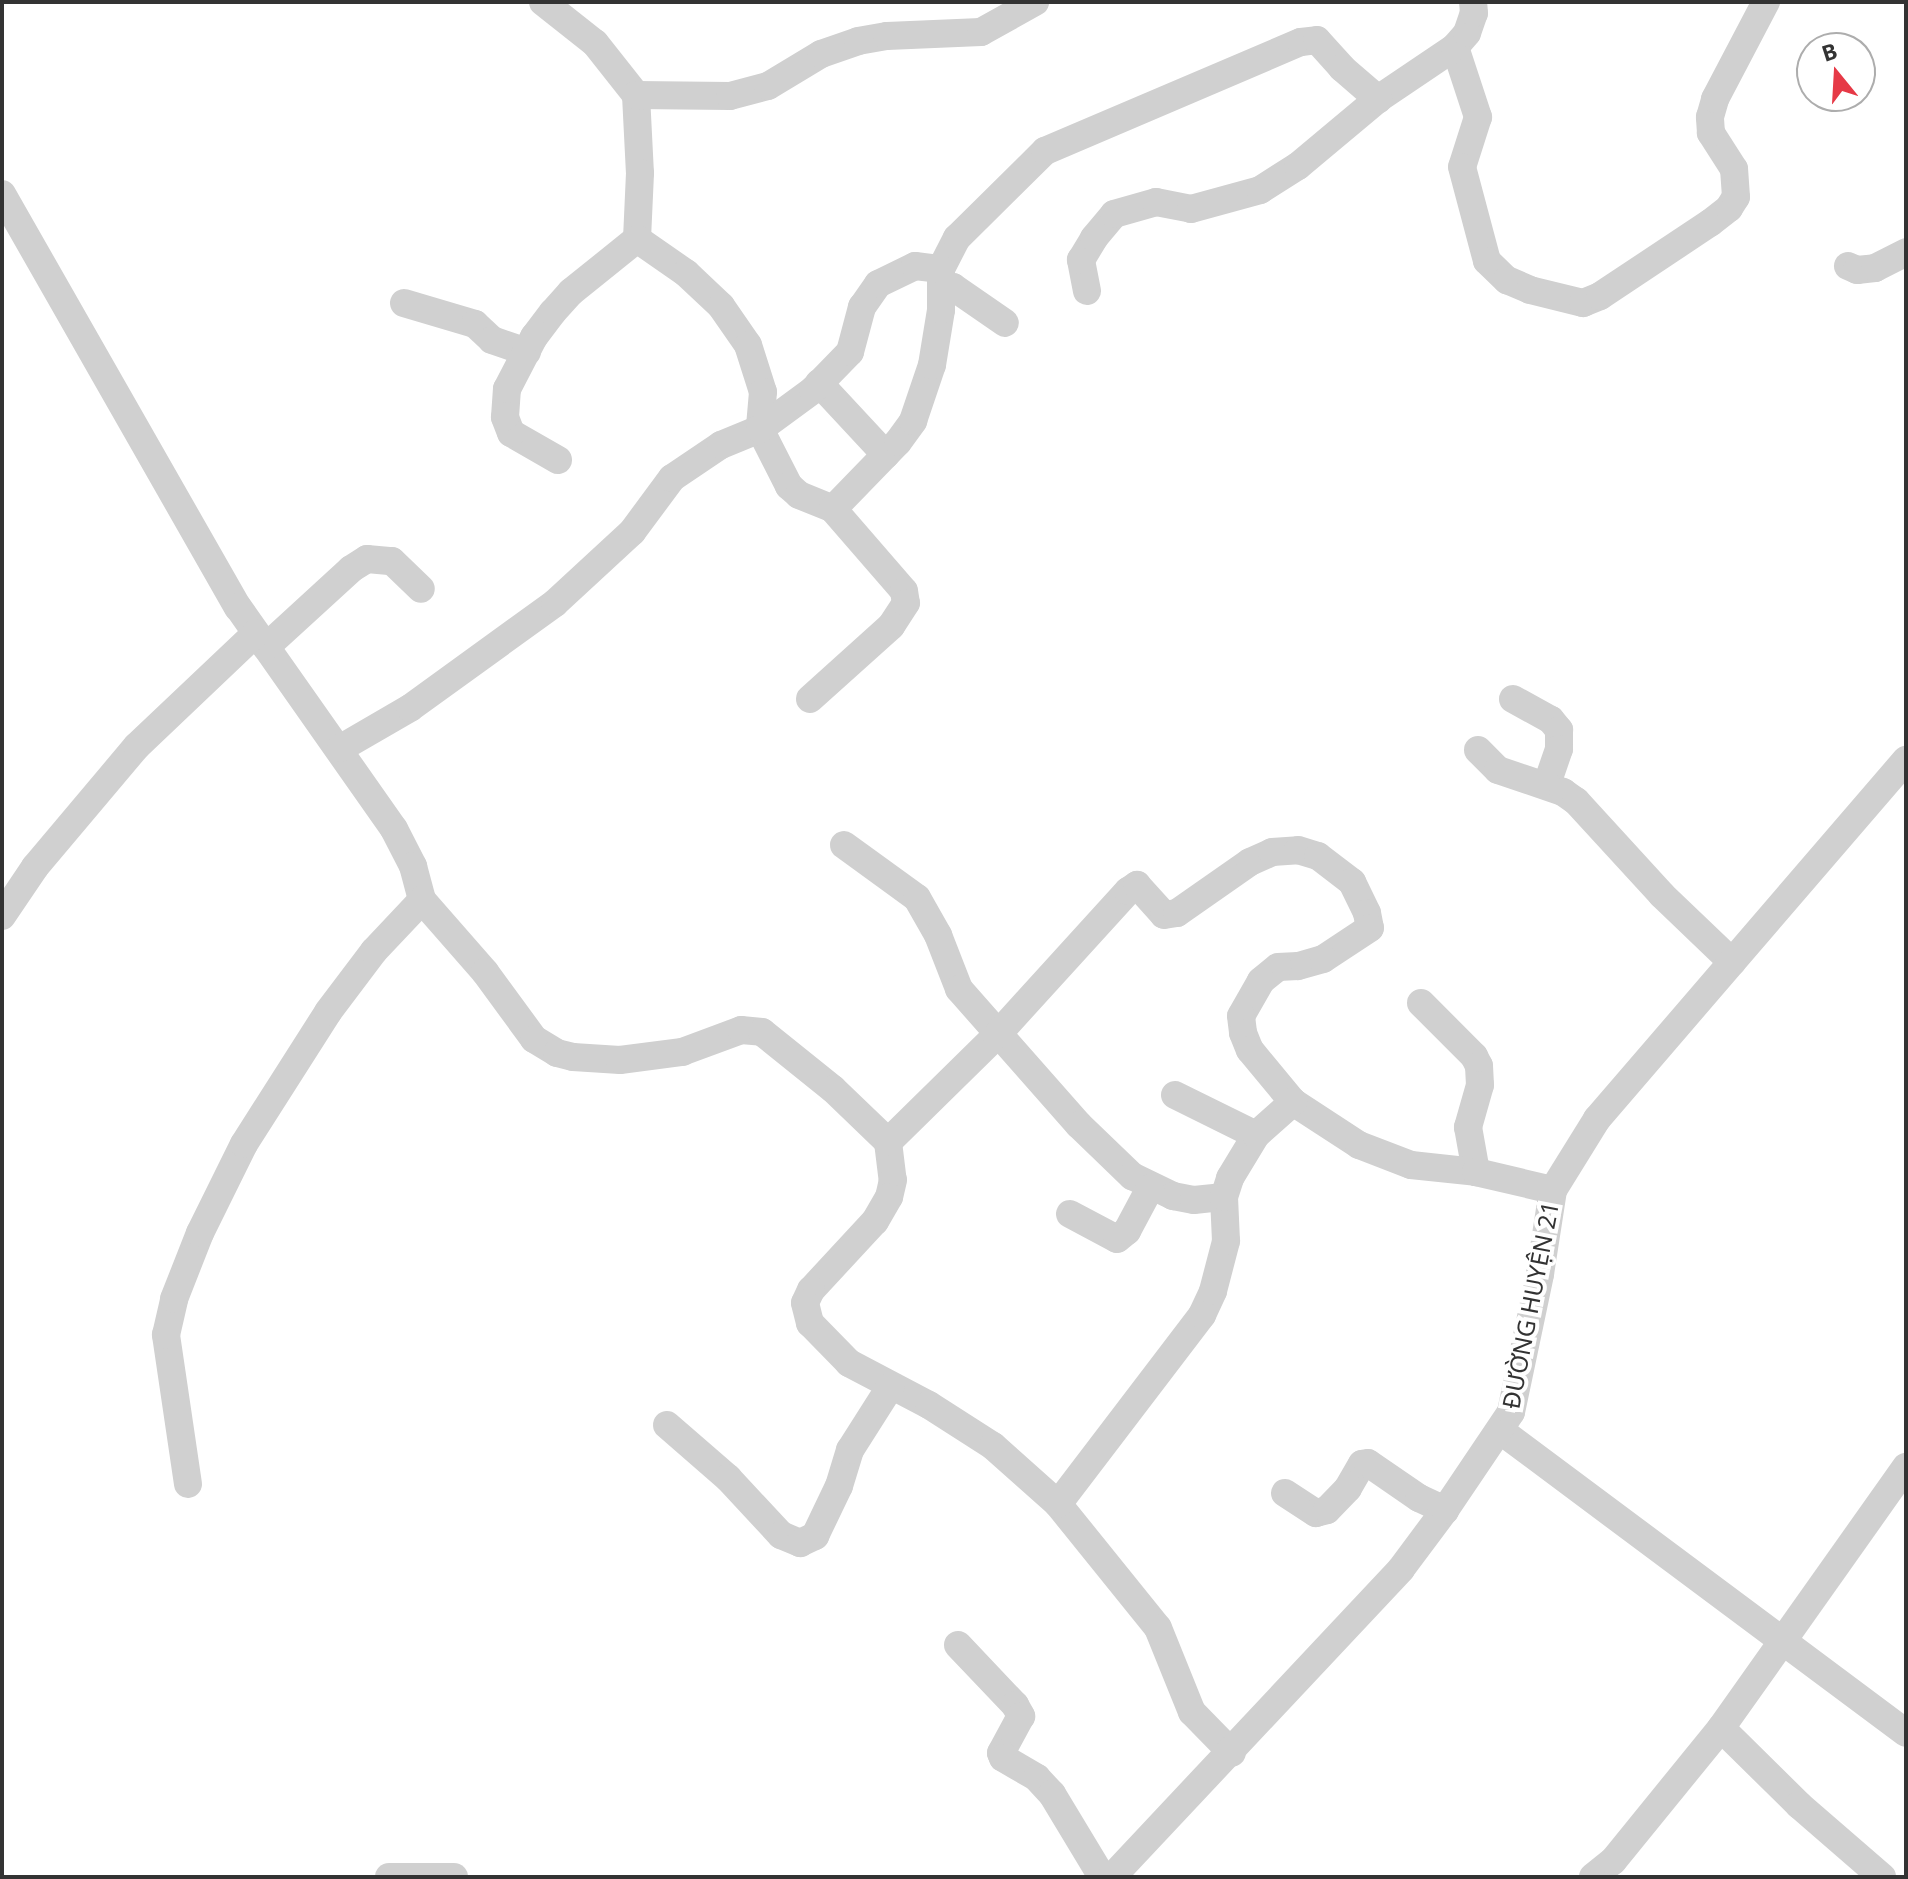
<!DOCTYPE html>
<html>
<head>
<meta charset="utf-8">
<style>
  body { margin:0 }
  #map { position:relative; width:1908px; height:1879px; overflow:hidden; background:#fff; font-family:"Noto Sans",sans-serif }
  div>[style] { position:absolute }
  .minor>* { height:28px; margin:-14px; padding:0 14px; transform-origin:14px; border-radius:14px; background:#d0d0d0 }
  span { translate:-50% -50%; white-space:nowrap; text-align:center; line-height:1.15; -webkit-text-stroke:8px #fff; paint-order:stroke }
  .street-label { font-size:24px; color:#333 }
  .frame { position:absolute; inset:0; border:4px solid #333; pointer-events:none }
  .north { position:absolute; left:1796px; top:32px; width:80px; height:80px; box-sizing:border-box; background:#fff; border:2px solid #adadad; border-radius:50%; rotate:342deg; font-size:22px; font-weight:700; line-height:32px; text-align:center; color:#333 }
  .north::after { content:''; display:block; margin:auto; width:28px; height:36px; background:#e63946; clip-path:polygon(50% 0,100% 100%,50% 72%,0 100%) }
</style>
</head>
<body>
<div id="map">
  <div class="minor">
    <div style="left:543px;top:2px;width:66px;rotate:38.3deg"></div>
    <div style="left:595px;top:43px;width:66px;rotate:51.7deg"></div>
    <div style="left:636px;top:95px;width:78px;rotate:87.1deg"></div>
    <div style="left:640px;top:173px;width:66px;rotate:92.6deg"></div>
    <div style="left:637px;top:239px;width:60px;rotate:34.8deg"></div>
    <div style="left:686px;top:273px;width:48px;rotate:43.3deg"></div>
    <div style="left:721px;top:306px;width:47px;rotate:55.3deg"></div>
    <div style="left:748px;top:345px;width:49px;rotate:72.3deg"></div>
    <div style="left:763px;top:392px;width:37px;rotate:95deg"></div>
    <div style="left:760px;top:429px;width:64px;rotate:63deg"></div>
    <div style="left:789px;top:486px;width:13px;rotate:42deg"></div>
    <div style="left:799px;top:495px;width:37px;rotate:22deg"></div>
    <div style="left:833px;top:509px;width:108px;rotate:49.1deg"></div>
    <div style="left:904px;top:591px;width:12px;rotate:81deg"></div>
    <div style="left:906px;top:603px;width:27px;rotate:123deg"></div>
    <div style="left:891px;top:626px;width:109px;rotate:138deg"></div>
    <div style="left:1455px;top:47px;width:74px;rotate:71.8deg"></div>
    <div style="left:1478px;top:117px;width:52px;rotate:107.7deg"></div>
    <div style="left:1462px;top:167px;width:97px;rotate:75.1deg"></div>
    <div style="left:1487px;top:261px;width:28px;rotate:44deg"></div>
    <div style="left:1507px;top:280px;width:25px;rotate:23deg"></div>
    <div style="left:1530px;top:290px;width:55px;rotate:13.8deg"></div>
    <div style="left:1583px;top:303px;width:18px;rotate:-22deg"></div>
    <div style="left:1600px;top:296px;width:132px;rotate:-33.6deg"></div>
    <div style="left:1710px;top:223px;width:24px;rotate:-38deg"></div>
    <div style="left:1729px;top:208px;width:13px;rotate:-58deg"></div>
    <div style="left:1736px;top:197px;width:28px;rotate:-94deg"></div>
    <div style="left:1734px;top:169px;width:43px;rotate:-122.6deg"></div>
    <div style="left:1711px;top:133px;width:16px;rotate:-94deg"></div>
    <div style="left:1710px;top:117px;width:19px;rotate:-74deg"></div>
    <div style="left:1715px;top:99px;width:110px;rotate:-62.3deg"></div>
    <div style="left:636px;top:95px;width:94px;rotate:0.6deg"></div>
    <div style="left:730px;top:96px;width:39px;rotate:-15deg"></div>
    <div style="left:768px;top:86px;width:62px;rotate:-31.1deg"></div>
    <div style="left:821px;top:54px;width:39px;rotate:-19deg"></div>
    <div style="left:858px;top:41px;width:29px;rotate:-10deg"></div>
    <div style="left:887px;top:36px;width:94px;rotate:-2.4deg"></div>
    <div style="left:981px;top:32px;width:62px;rotate:-29.1deg"></div>
    <div style="left:2px;top:194px;width:476px;rotate:60.3deg"></div>
    <div style="left:238px;top:607px;width:271px;rotate:54.9deg"></div>
    <div style="left:394px;top:829px;width:42px;rotate:62.8deg"></div>
    <div style="left:413px;top:866px;width:35px;rotate:75deg"></div>
    <div style="left:422px;top:900px;width:96px;rotate:48.8deg"></div>
    <div style="left:485px;top:972px;width:83px;rotate:53.8deg"></div>
    <div style="left:534px;top:1039px;width:27px;rotate:31deg"></div>
    <div style="left:557px;top:1053px;width:16px;rotate:14deg"></div>
    <div style="left:573px;top:1057px;width:47px;rotate:3.7deg"></div>
    <div style="left:620px;top:1060px;width:63px;rotate:-7.4deg"></div>
    <div style="left:682px;top:1052px;width:63px;rotate:-20.4deg"></div>
    <div style="left:741px;top:1030px;width:21px;rotate:5deg"></div>
    <div style="left:762px;top:1032px;width:91px;rotate:38.8deg"></div>
    <div style="left:833px;top:1089px;width:76px;rotate:43.9deg"></div>
    <div style="left:888px;top:1142px;width:38px;rotate:83deg"></div>
    <div style="left:893px;top:1180px;width:17px;rotate:103deg"></div>
    <div style="left:889px;top:1197px;width:28px;rotate:120deg"></div>
    <div style="left:875px;top:1221px;width:94px;rotate:132.8deg"></div>
    <div style="left:811px;top:1290px;width:14px;rotate:115deg"></div>
    <div style="left:805px;top:1303px;width:21px;rotate:76deg"></div>
    <div style="left:810px;top:1323px;width:56px;rotate:45.7deg"></div>
    <div style="left:849px;top:1363px;width:90px;rotate:27.7deg"></div>
    <div style="left:929px;top:1405px;width:76px;rotate:32.6deg"></div>
    <div style="left:993px;top:1446px;width:87px;rotate:41.7deg"></div>
    <div style="left:1058px;top:1504px;width:159px;rotate:51.1deg"></div>
    <div style="left:1158px;top:1628px;width:91px;rotate:68deg"></div>
    <div style="left:1192px;top:1712px;width:57px;rotate:45.7deg"></div>
    <div style="left:1848px;top:266px;width:10px;rotate:24deg"></div>
    <div style="left:1857px;top:270px;width:18px;rotate:-6deg"></div>
    <div style="left:1875px;top:268px;width:35px;rotate:-27deg"></div>
    <div style="left:943px;top:286px;width:10px;rotate:6deg"></div>
    <div style="left:953px;top:287px;width:63px;rotate:34.7deg"></div>
    <div style="left:1087px;top:291px;width:32px;rotate:-101deg"></div>
    <div style="left:1081px;top:260px;width:26px;rotate:-59deg"></div>
    <div style="left:1094px;top:238px;width:31px;rotate:-50deg"></div>
    <div style="left:1114px;top:214px;width:44px;rotate:-15.9deg"></div>
    <div style="left:1156px;top:202px;width:36px;rotate:11deg"></div>
    <div style="left:1191px;top:209px;width:72px;rotate:-15.4deg"></div>
    <div style="left:1260px;top:190px;width:45px;rotate:-32.3deg"></div>
    <div style="left:1298px;top:166px;width:104px;rotate:-39.9deg"></div>
    <div style="left:1378px;top:99px;width:93px;rotate:-34deg"></div>
    <div style="left:1455px;top:47px;width:18px;rotate:-49deg"></div>
    <div style="left:1467px;top:33px;width:21px;rotate:-71deg"></div>
    <div style="left:1474px;top:13px;width:11px;rotate:-95deg"></div>
    <div style="left:404px;top:303px;width:74px;rotate:16.5deg"></div>
    <div style="left:475px;top:324px;width:23px;rotate:43deg"></div>
    <div style="left:492px;top:340px;width:37px;rotate:19deg"></div>
    <div style="left:819px;top:383px;width:98px;rotate:47.1deg"></div>
    <div style="left:558px;top:460px;width:54px;rotate:-150.1deg"></div>
    <div style="left:511px;top:433px;width:17px;rotate:-111deg"></div>
    <div style="left:505px;top:417px;width:28px;rotate:-86deg"></div>
    <div style="left:507px;top:389px;width:59px;rotate:-62.6deg"></div>
    <div style="left:534px;top:337px;width:31px;rotate:-53deg"></div>
    <div style="left:553px;top:312px;width:27px;rotate:-48deg"></div>
    <div style="left:571px;top:292px;width:85px;rotate:-38.8deg"></div>
    <div style="left:833px;top:509px;width:93px;rotate:-45.9deg"></div>
    <div style="left:898px;top:442px;width:26px;rotate:-54deg"></div>
    <div style="left:913px;top:421px;width:59px;rotate:-71.3deg"></div>
    <div style="left:932px;top:365px;width:56px;rotate:-80.7deg"></div>
    <div style="left:941px;top:310px;width:41px;rotate:-90deg"></div>
    <div style="left:941px;top:269px;width:35px;rotate:-63deg"></div>
    <div style="left:957px;top:238px;width:124px;rotate:-44.7deg"></div>
    <div style="left:1045px;top:151px;width:278px;rotate:-23.1deg"></div>
    <div style="left:1301px;top:42px;width:16px;rotate:-7deg"></div>
    <div style="left:1317px;top:40px;width:38px;rotate:48deg"></div>
    <div style="left:1342px;top:68px;width:48px;rotate:40.7deg"></div>
    <div style="left:266px;top:647px;width:115px;rotate:-42.5deg"></div>
    <div style="left:351px;top:569px;width:19px;rotate:-32deg"></div>
    <div style="left:367px;top:559px;width:25px;rotate:5deg"></div>
    <div style="left:392px;top:561px;width:40px;rotate:44deg"></div>
    <div style="left:1513px;top:699px;width:43px;rotate:28.9deg"></div>
    <div style="left:1551px;top:720px;width:13px;rotate:51deg"></div>
    <div style="left:1559px;top:730px;width:19px;rotate:90deg"></div>
    <div style="left:1559px;top:749px;width:39px;rotate:109deg"></div>
    <div style="left:341px;top:748px;width:80px;rotate:-30.1deg"></div>
    <div style="left:410px;top:708px;width:179px;rotate:-35.9deg"></div>
    <div style="left:555px;top:603px;width:105px;rotate:-42.7deg"></div>
    <div style="left:632px;top:532px;width:67px;rotate:-53.5deg"></div>
    <div style="left:672px;top:478px;width:59px;rotate:-34deg"></div>
    <div style="left:721px;top:445px;width:42px;rotate:-22.3deg"></div>
    <div style="left:760px;top:429px;width:66px;rotate:-36.3deg"></div>
    <div style="left:813px;top:390px;width:53px;rotate:-45.8deg"></div>
    <div style="left:850px;top:352px;width:47px;rotate:-75.1deg"></div>
    <div style="left:862px;top:307px;width:28px;rotate:-55deg"></div>
    <div style="left:878px;top:284px;width:41px;rotate:-25.9deg"></div>
    <div style="left:915px;top:266px;width:26px;rotate:7deg"></div>
    <div style="left:1478px;top:750px;width:28px;rotate:45deg"></div>
    <div style="left:1498px;top:770px;width:69px;rotate:18.7deg"></div>
    <div style="left:1563px;top:792px;width:16px;rotate:35deg"></div>
    <div style="left:1576px;top:801px;width:127px;rotate:47.5deg"></div>
    <div style="left:1662px;top:895px;width:97px;rotate:43.7deg"></div>
    <div style="left:844px;top:845px;width:90px;rotate:36deg"></div>
    <div style="left:917px;top:898px;width:43px;rotate:60.4deg"></div>
    <div style="left:938px;top:935px;width:58px;rotate:68.7deg"></div>
    <div style="left:959px;top:989px;width:181px;rotate:48.6deg"></div>
    <div style="left:1079px;top:1125px;width:74px;rotate:43.9deg"></div>
    <div style="left:1132px;top:1176px;width:46px;rotate:26deg"></div>
    <div style="left:1173px;top:1196px;width:21px;rotate:11deg"></div>
    <div style="left:1194px;top:1200px;width:30px;rotate:-6deg"></div>
    <div style="left:2px;top:916px;width:59px;rotate:-56deg"></div>
    <div style="left:35px;top:867px;width:158px;rotate:-49.9deg"></div>
    <div style="left:137px;top:746px;width:163px;rotate:-43.5deg"></div>
    <div style="left:1421px;top:1003px;width:75px;rotate:45deg"></div>
    <div style="left:1474px;top:1056px;width:11px;rotate:63deg"></div>
    <div style="left:1479px;top:1066px;width:19px;rotate:87deg"></div>
    <div style="left:1480px;top:1085px;width:44px;rotate:105.9deg"></div>
    <div style="left:1468px;top:1127px;width:46px;rotate:79.9deg"></div>
    <div style="left:1175px;top:1095px;width:90px;rotate:26.3deg"></div>
    <div style="left:888px;top:1142px;width:153px;rotate:-44.5deg"></div>
    <div style="left:997px;top:1035px;width:195px;rotate:-47.7deg"></div>
    <div style="left:1128px;top:891px;width:11px;rotate:-34deg"></div>
    <div style="left:1137px;top:885px;width:40px;rotate:48deg"></div>
    <div style="left:1164px;top:915px;width:13px;rotate:-9deg"></div>
    <div style="left:1177px;top:913px;width:89px;rotate:-34.9deg"></div>
    <div style="left:1250px;top:862px;width:24px;rotate:-24deg"></div>
    <div style="left:1272px;top:852px;width:26px;rotate:-4deg"></div>
    <div style="left:1298px;top:850px;width:21px;rotate:17deg"></div>
    <div style="left:1318px;top:856px;width:43px;rotate:37.4deg"></div>
    <div style="left:1352px;top:882px;width:34px;rotate:64deg"></div>
    <div style="left:1367px;top:913px;width:15px;rotate:79deg"></div>
    <div style="left:1370px;top:928px;width:56px;rotate:146.6deg"></div>
    <div style="left:1323px;top:959px;width:26px;rotate:164deg"></div>
    <div style="left:1298px;top:966px;width:20px;rotate:177deg"></div>
    <div style="left:1278px;top:967px;width:22px;rotate:141deg"></div>
    <div style="left:1261px;top:981px;width:40px;rotate:119.7deg"></div>
    <div style="left:1241px;top:1016px;width:17px;rotate:83deg"></div>
    <div style="left:1243px;top:1033px;width:18px;rotate:68deg"></div>
    <div style="left:1250px;top:1050px;width:67px;rotate:50.4deg"></div>
    <div style="left:1293px;top:1102px;width:79px;rotate:33.1deg"></div>
    <div style="left:1359px;top:1145px;width:56px;rotate:21deg"></div>
    <div style="left:1411px;top:1165px;width:65px;rotate:6.1deg"></div>
    <div style="left:1476px;top:1172px;width:79px;rotate:13.2deg"></div>
    <div style="left:1070px;top:1214px;width:53px;rotate:28deg"></div>
    <div style="left:1117px;top:1239px;width:13px;rotate:-39deg"></div>
    <div style="left:1127px;top:1231px;width:49px;rotate:-61.9deg"></div>
    <div style="left:667px;top:1425px;width:81px;rotate:41deg"></div>
    <div style="left:728px;top:1478px;width:78px;rotate:47.1deg"></div>
    <div style="left:781px;top:1535px;width:21px;rotate:23deg"></div>
    <div style="left:800px;top:1543px;width:17px;rotate:-25deg"></div>
    <div style="left:815px;top:1536px;width:55px;rotate:-64.4deg"></div>
    <div style="left:839px;top:1486px;width:38px;rotate:-73deg"></div>
    <div style="left:850px;top:1450px;width:75px;rotate:-57.6deg"></div>
    <div style="left:1501px;top:1431px;width:505px;rotate:36.71deg"></div>
    <div style="left:188px;top:1484px;width:151px;rotate:-98.4deg"></div>
    <div style="left:166px;top:1335px;width:37px;rotate:-77deg"></div>
    <div style="left:174px;top:1299px;width:71px;rotate:-68.5deg"></div>
    <div style="left:200px;top:1233px;width:99px;rotate:-63.7deg"></div>
    <div style="left:244px;top:1144px;width:156px;rotate:-57.5deg"></div>
    <div style="left:328px;top:1012px;width:76px;rotate:-53deg"></div>
    <div style="left:374px;top:951px;width:70px;rotate:-46.7deg"></div>
    <div style="left:1285px;top:1493px;width:37px;rotate:33deg"></div>
    <div style="left:1316px;top:1513px;width:11px;rotate:-15deg"></div>
    <div style="left:1327px;top:1510px;width:30px;rotate:-46deg"></div>
    <div style="left:1348px;top:1488px;width:28px;rotate:-60deg"></div>
    <div style="left:1362px;top:1464px;width:6px;rotate:-9deg"></div>
    <div style="left:1368px;top:1463px;width:62px;rotate:34.5deg"></div>
    <div style="left:1419px;top:1498px;width:29px;rotate:25deg"></div>
    <div style="left:1058px;top:1504px;width:238px;rotate:-52.7deg"></div>
    <div style="left:1202px;top:1315px;width:26px;rotate:-65deg"></div>
    <div style="left:1213px;top:1291px;width:52px;rotate:-75.4deg"></div>
    <div style="left:1226px;top:1241px;width:44px;rotate:-92.6deg"></div>
    <div style="left:1224px;top:1197px;width:20px;rotate:-72deg"></div>
    <div style="left:1230px;top:1178px;width:50px;rotate:-58.8deg"></div>
    <div style="left:1256px;top:1135px;width:50px;rotate:-41.7deg"></div>
    <div style="left:958px;top:1645px;width:83px;rotate:46.5deg"></div>
    <div style="left:1015px;top:1705px;width:13px;rotate:61deg"></div>
    <div style="left:1021px;top:1716px;width:42px;rotate:118.4deg"></div>
    <div style="left:1001px;top:1753px;width:5px;rotate:68deg"></div>
    <div style="left:1003px;top:1758px;width:39px;rotate:30deg"></div>
    <div style="left:1037px;top:1778px;width:22px;rotate:47deg"></div>
    <div style="left:1052px;top:1794px;width:97px;rotate:58.9deg"></div>
    <div style="left:1721px;top:1728px;width:110px;rotate:44.6deg"></div>
    <div style="left:1799px;top:1805px;width:110px;rotate:40.9deg"></div>
    <div style="left:389px;top:1877px;width:65px"></div>
    <div style="left:1112px;top:1877px;width:422px;rotate:-46.8deg"></div>
    <div style="left:1401px;top:1569px;width:74px;rotate:-53.3deg"></div>
    <div style="left:1445px;top:1510px;width:118px;rotate:-56deg"></div>
    <div style="left:1511px;top:1412px;width:141px;rotate:-78.1deg"></div>
    <div style="left:1540px;top:1274px;width:85px;rotate:-81.2deg"></div>
    <div style="left:1553px;top:1190px;width:84px;rotate:-58.2deg"></div>
    <div style="left:1597px;top:1119px;width:474px;rotate:-49.3deg"></div>
    <div style="left:1593px;top:1877px;width:26px;rotate:-39deg"></div>
    <div style="left:1613px;top:1861px;width:171px;rotate:-50.9deg"></div>
    <div style="left:1721px;top:1728px;width:320px;rotate:-54.7deg"></div>
  </div>
  <div class="street-label">
    <span style="left:1530px;top:1305px;rotate:-79deg">ĐƯỜNG HUYỆN 21</span>
  </div>
  <div class="frame"></div>
  <div class="north">B</div>
</div>
</body>
</html>
